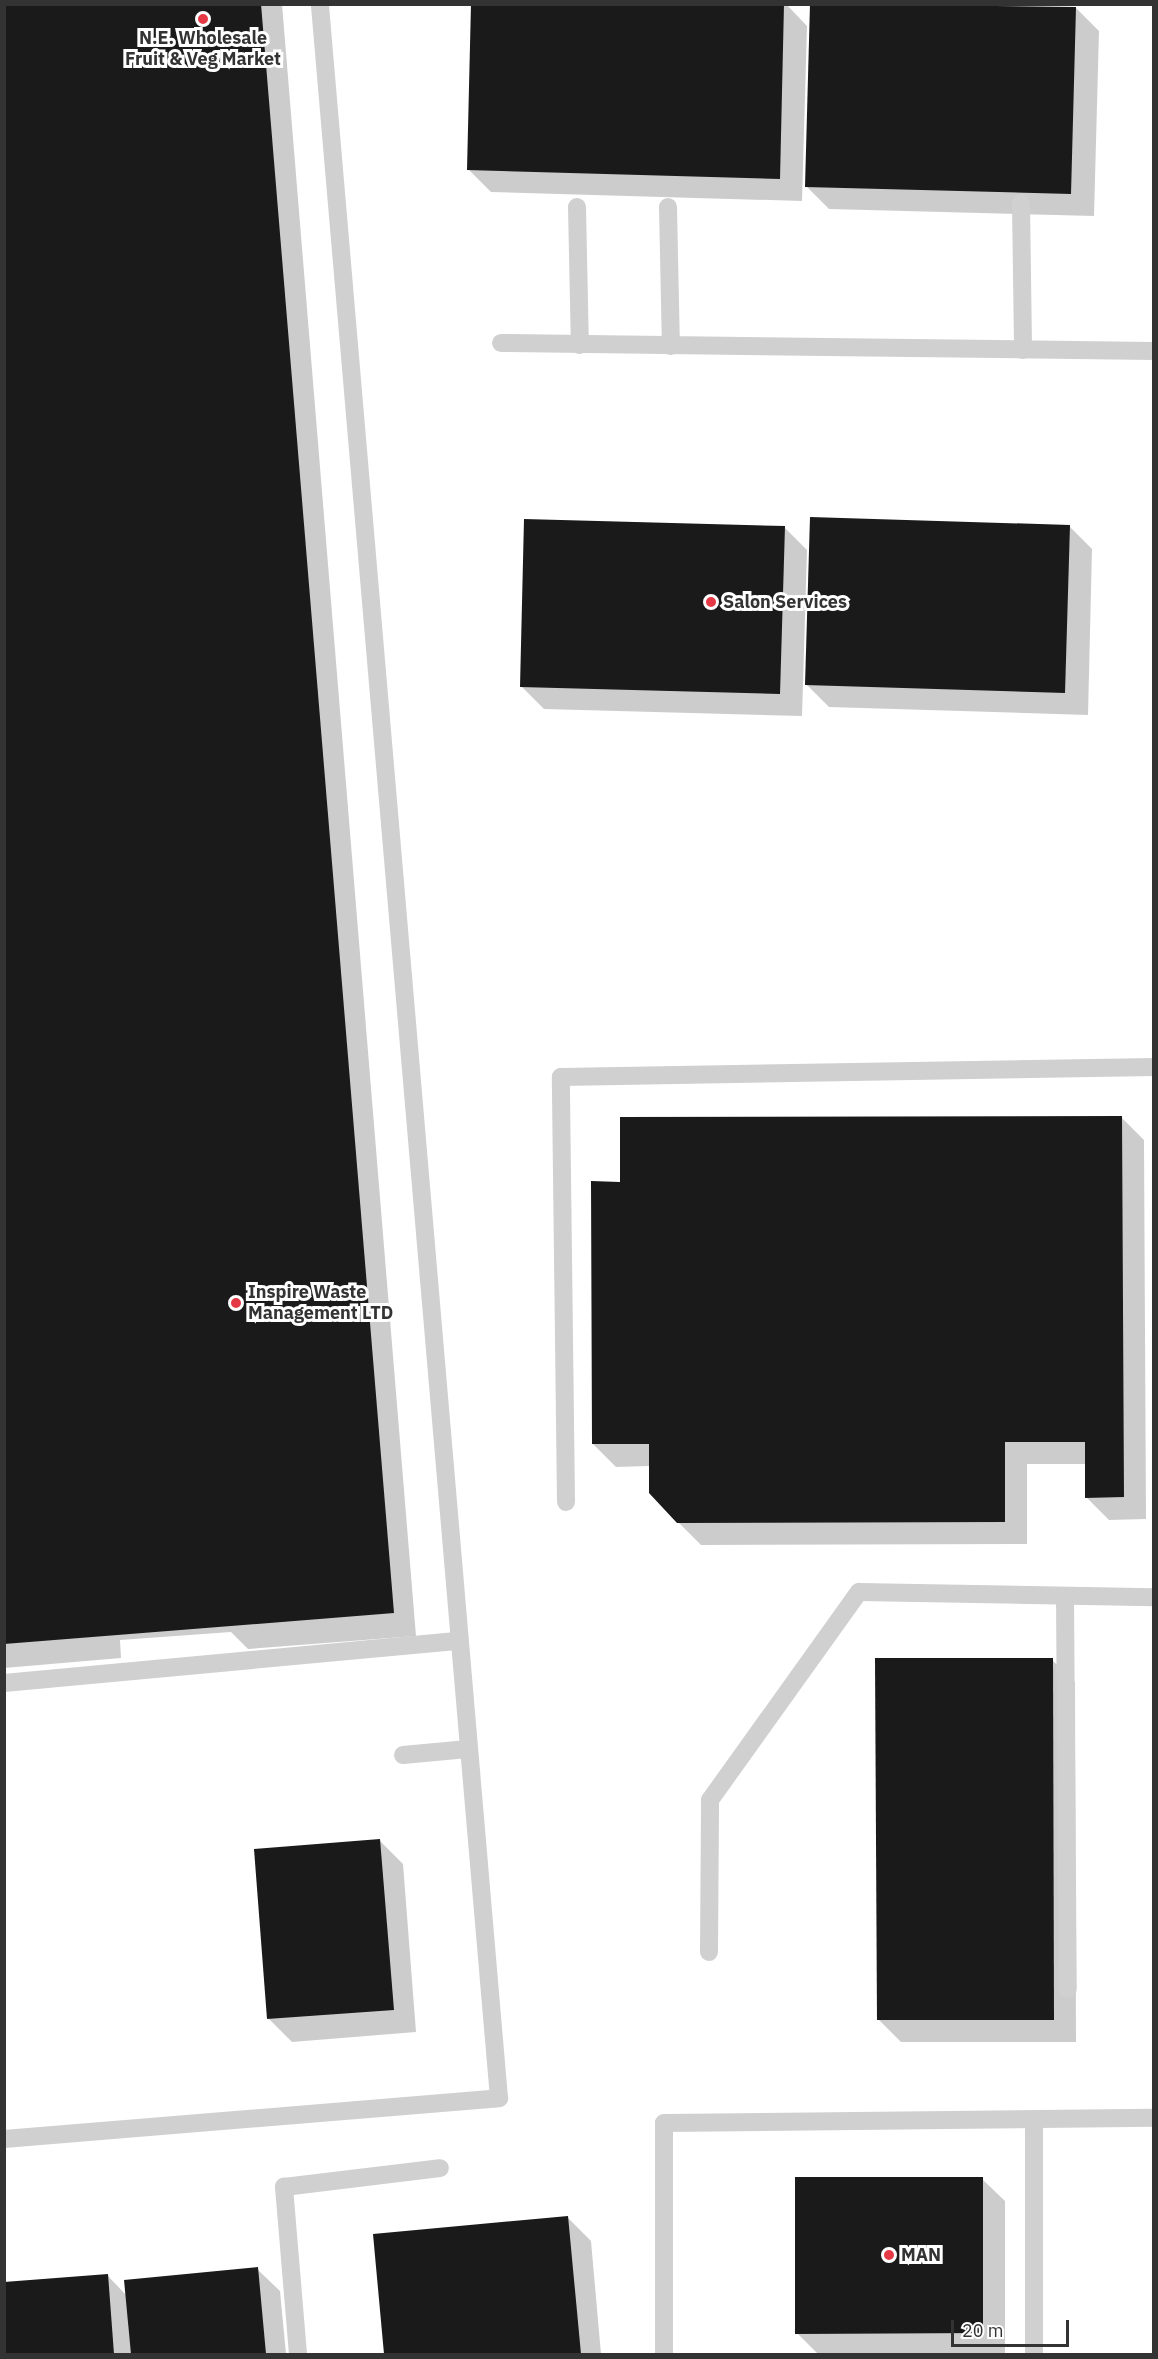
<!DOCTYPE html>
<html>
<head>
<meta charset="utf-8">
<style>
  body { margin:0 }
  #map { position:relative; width:1158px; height:2359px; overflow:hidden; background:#fff; font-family:"IBM Plex Sans",sans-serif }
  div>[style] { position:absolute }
  .shadow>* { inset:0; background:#0003 }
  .building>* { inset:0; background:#1a1a1a }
  .lane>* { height:18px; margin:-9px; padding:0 9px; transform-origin:9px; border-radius:9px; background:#d0d0d0 }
  .dots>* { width:16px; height:16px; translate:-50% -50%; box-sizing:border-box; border:3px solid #fff; border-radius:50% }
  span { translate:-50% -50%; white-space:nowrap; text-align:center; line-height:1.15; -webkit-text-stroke:6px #fff; paint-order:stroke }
  .poi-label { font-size:18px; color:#333; font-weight:700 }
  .left { translate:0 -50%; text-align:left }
  .frame { position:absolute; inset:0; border:6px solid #333; pointer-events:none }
  .scale { position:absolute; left:951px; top:2320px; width:118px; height:27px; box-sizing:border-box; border:3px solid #333; border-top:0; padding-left:8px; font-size:18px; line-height:21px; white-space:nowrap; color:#333; -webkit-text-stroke:4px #fff; paint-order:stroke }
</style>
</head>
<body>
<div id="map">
  <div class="shadow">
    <div style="clip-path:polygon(4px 4px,282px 4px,416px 1636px,248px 1649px,231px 1632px,120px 1640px,121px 1658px,4px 1668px)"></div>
    <div style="clip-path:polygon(472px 4px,786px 4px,807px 26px,802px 201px,491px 192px,468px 169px)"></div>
    <div style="clip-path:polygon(811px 4px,1076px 8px,1099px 31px,1094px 216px,829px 209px,806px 186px)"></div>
    <div style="clip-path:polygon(1069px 526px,1092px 549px,1088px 715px,829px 707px,807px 685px)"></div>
    <div style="clip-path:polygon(784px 527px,807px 550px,802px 716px,544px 709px,521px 686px)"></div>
    <div style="clip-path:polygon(1121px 1117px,1144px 1140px,1146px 1519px,1109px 1520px,1086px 1497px,1086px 1464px,1027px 1464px,1027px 1544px,701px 1545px,678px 1522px,650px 1466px,616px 1467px,593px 1444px,622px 1183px)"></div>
    <div style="clip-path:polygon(1052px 1660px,1075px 1682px,1076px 2042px,901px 2042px,878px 2019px)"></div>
    <div style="clip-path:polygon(380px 1841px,403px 1864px,416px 2032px,292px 2042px,269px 2019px)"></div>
    <div style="clip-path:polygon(982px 2179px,1005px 2201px,1005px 2354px,818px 2354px,797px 2333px)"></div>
    <div style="clip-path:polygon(568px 2218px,591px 2241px,601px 2354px,385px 2354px,375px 2235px)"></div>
    <div style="clip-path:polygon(257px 2269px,280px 2291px,286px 2354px,4px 2354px,4px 2283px,107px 2275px,127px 2296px)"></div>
  </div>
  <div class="building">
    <div style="clip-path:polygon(4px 4px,261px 4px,394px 1613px,4px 1644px)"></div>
    <div style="clip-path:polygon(471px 4px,784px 4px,780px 179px,467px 170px)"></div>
    <div style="clip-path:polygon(810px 4px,1076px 7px,1071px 194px,805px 187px)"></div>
    <div style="clip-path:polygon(810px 517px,1070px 525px,1065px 693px,805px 685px)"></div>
    <div style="clip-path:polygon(524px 519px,785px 526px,780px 694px,520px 687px)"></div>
    <div style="clip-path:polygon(1122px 1116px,1124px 1497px,1085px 1498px,1085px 1442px,1005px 1442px,1005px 1522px,677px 1523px,649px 1493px,649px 1444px,592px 1444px,591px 1181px,620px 1182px,620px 1117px)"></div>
    <div style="clip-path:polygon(875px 1658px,1053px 1658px,1054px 2020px,877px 2020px)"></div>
    <div style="clip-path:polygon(380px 1839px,394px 2010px,267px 2019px,254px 1849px)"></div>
    <div style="clip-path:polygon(795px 2177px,983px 2177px,983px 2333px,795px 2334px)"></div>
    <div style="clip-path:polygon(568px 2216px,581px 2354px,384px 2354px,373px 2234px)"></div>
    <div style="clip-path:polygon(258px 2267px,266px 2354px,131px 2354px,124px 2280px)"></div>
    <div style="clip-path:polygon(108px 2274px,114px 2354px,4px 2354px,4px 2282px)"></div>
  </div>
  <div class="lane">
    <div style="left:1021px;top:203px;width:147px;rotate:89.2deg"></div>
    <div style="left:577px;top:207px;width:138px;rotate:88.8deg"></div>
    <div style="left:668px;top:207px;width:139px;rotate:88.8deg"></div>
    <div style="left:501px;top:343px;width:653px;rotate:0.7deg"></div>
    <div style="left:566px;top:1502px;width:425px;rotate:-90.7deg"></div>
    <div style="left:561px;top:1077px;width:593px;rotate:-0.97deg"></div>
    <div style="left:1065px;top:1596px;width:393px;rotate:89.6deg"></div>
    <div style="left:4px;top:1683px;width:457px;rotate:-5.3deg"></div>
    <div style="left:403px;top:1755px;width:65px;rotate:-5.3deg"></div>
    <div style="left:709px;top:1952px;width:152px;rotate:-89.6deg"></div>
    <div style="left:710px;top:1800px;width:256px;rotate:-54.4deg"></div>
    <div style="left:859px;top:1592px;width:295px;rotate:1deg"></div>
    <div style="left:1034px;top:2119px;width:235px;rotate:90deg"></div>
    <div style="left:4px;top:2139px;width:497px;rotate:-4.7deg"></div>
    <div style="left:499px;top:2098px;width:2102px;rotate:-94.89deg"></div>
    <div style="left:298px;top:2354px;width:168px;rotate:-94.8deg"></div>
    <div style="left:284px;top:2187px;width:157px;rotate:-6.9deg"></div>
    <div style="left:664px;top:2354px;width:231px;rotate:-90deg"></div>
    <div style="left:664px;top:2123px;width:490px;rotate:-0.6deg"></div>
  </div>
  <div class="dots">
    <div style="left:203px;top:19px;background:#e63946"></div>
    <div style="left:711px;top:602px;background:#e63946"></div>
    <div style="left:236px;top:1303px;background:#e63946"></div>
    <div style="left:889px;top:2255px;background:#e63946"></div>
  </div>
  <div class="poi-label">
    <span style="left:203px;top:49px">N.E. Wholesale<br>Fruit &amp; Veg Market</span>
    <span class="left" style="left:723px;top:602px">Salon Services</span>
    <span class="left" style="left:248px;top:1303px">Inspire Waste<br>Management LTD</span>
    <span class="left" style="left:901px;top:2255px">MAN</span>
  </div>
  <div class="frame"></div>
  <div class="scale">20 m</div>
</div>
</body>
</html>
